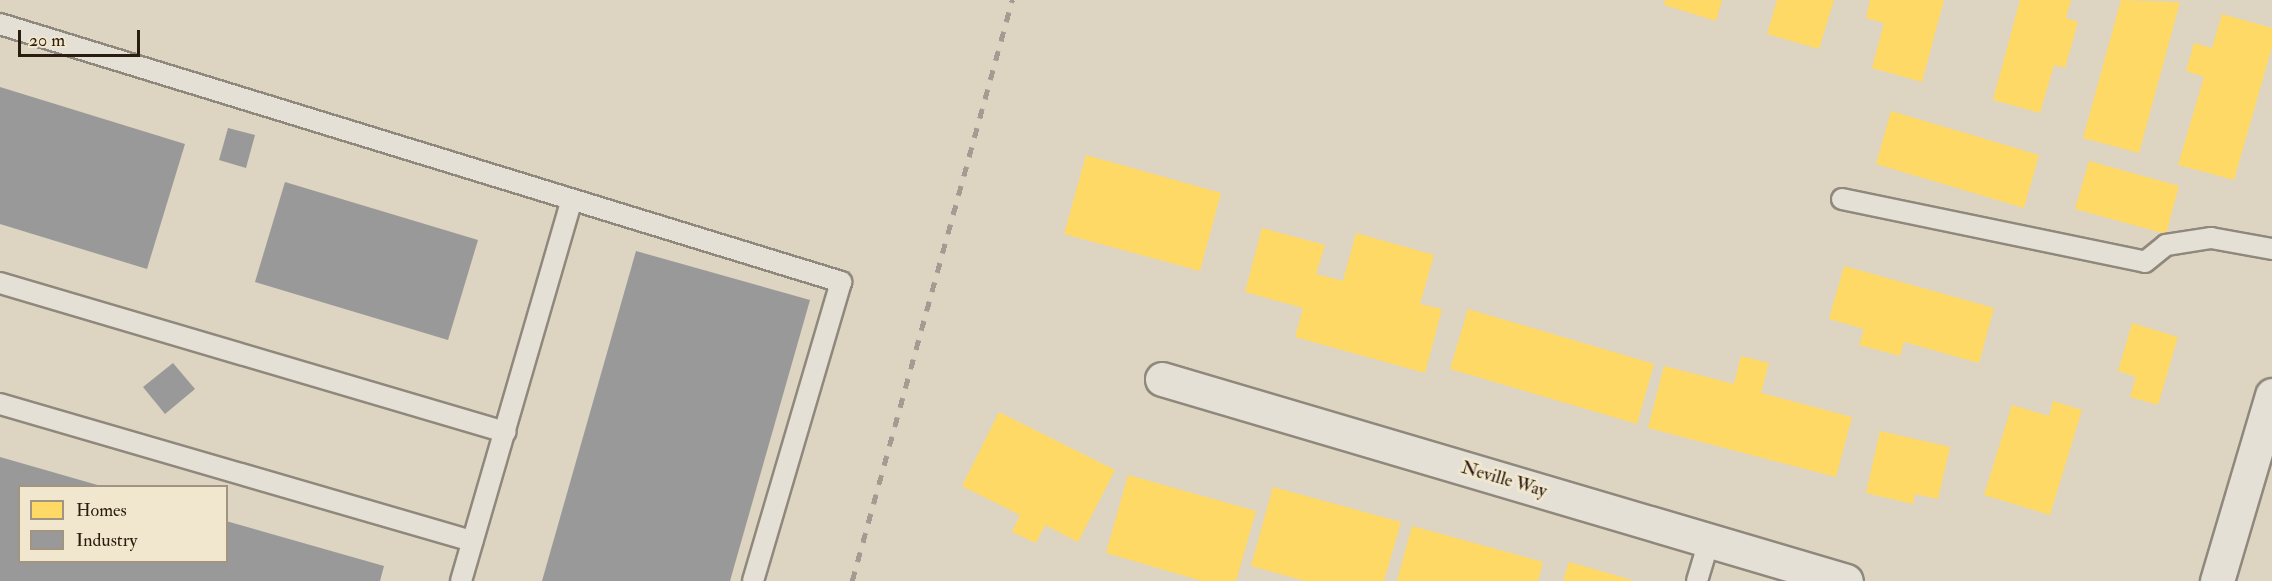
<!DOCTYPE html>
<html>
<head>
<meta charset="utf-8">
<style>
  body { margin:0 }
  #map { position:relative; width:2272px; height:581px; overflow:hidden; background:#ddd4c1; font-family:"IM FELL Double Pica",serif }
  div>[style] { position:absolute }
  .homes>* { inset:0; background:#ffd966 }
  .industry>* { inset:0; background:#999 }
  .roads { filter:drop-shadow(2px 0 #8f887c) drop-shadow(-2px 0 #8f887c) drop-shadow(0 2px #8f887c) drop-shadow(0 -2px #8f887c) }
  .lane>* { height:20px; margin:-10px; padding:0 10px; transform-origin:10px; border-radius:10px; background:#e5e0d5 }
  .street>* { height:33px; margin:-16.5px; padding:0 16.5px; transform-origin:16.5px; border-radius:16.5px; background:#e5e0d5 }
  .secondary>* { height:33px; margin:-16.5px; padding:0 16.5px; transform-origin:16.5px; border-radius:16.5px; background:#e5e0d5 }
  .rail>* { height:4.5px; margin-top:-2.25px; transform-origin:0; background:repeating-linear-gradient(90deg,#a29c93 0 10px,transparent 0 20px) }
  span { translate:-50% -50%; white-space:nowrap; text-align:center; line-height:1.15; -webkit-text-stroke:6px #f1e6ce; paint-order:stroke }
  .street-label { font-size:18px; color:#2a1c0e }
  .legend { position:absolute; left:18px; top:485px; width:210px; height:78px; box-sizing:border-box; background:#f1e6ce; border:2px solid #a19581; margin:0; padding:8px 10px; list-style:none; font-size:18px; color:#2a1c0e }
  .legend li { display:flex; align-items:center; gap:12px; height:30px }
  .legend b { width:30px; border:2px solid #a19581 }
  .scale { position:absolute; left:18px; top:30px; width:122px; height:27px; box-sizing:border-box; border:3px solid #2a1c0e; border-top:0; padding-left:8px; font-size:18px; line-height:21px; white-space:nowrap; color:#2a1c0e; -webkit-text-stroke:4px #f1e6ce; paint-order:stroke }
</style>
</head>
<body>
<div id="map">
  <div class="homes">
    <div style="clip-path:polygon(1665px 0,1722px 0,1716px 21px,1664px 5px)"></div>
    <div style="clip-path:polygon(1777px 0,1834px 0,1819px 49px,1767px 34px)"></div>
    <div style="clip-path:polygon(1870px 0,1944px 0,1922px 82px,1872px 68px,1884px 23px,1866px 18px)"></div>
    <div style="clip-path:polygon(2020px 0,2071px 0,2066px 18px,2078px 22px,2065px 68px,2054px 65px,2040px 113px,1993px 100px)"></div>
    <div style="clip-path:polygon(2121px 0,2180px 2px,2139px 153px,2083px 138px)"></div>
    <div style="clip-path:polygon(2222px 14px,2272px 28px,2272px 47px,2234px 180px,2178px 165px,2204px 77px,2186px 71px,2194px 43px,2212px 48px)"></div>
    <div style="clip-path:polygon(1891px 111px,2039px 155px,2024px 208px,1876px 164px)"></div>
    <div style="clip-path:polygon(1086px 155px,1221px 193px,1200px 271px,1064px 234px)"></div>
    <div style="clip-path:polygon(2089px 161px,2179px 186px,2166px 234px,2075px 209px)"></div>
    <div style="clip-path:polygon(1262px 228px,1325px 245px,1316px 274px,1343px 281px,1356px 233px,1434px 255px,1420px 304px,1442px 309px,1425px 373px,1295px 337px,1303px 308px,1245px 292px)"></div>
    <div style="clip-path:polygon(1844px 266px,1994px 308px,1979px 363px,1904px 342px,1900px 356px,1859px 345px,1864px 329px,1829px 319px)"></div>
    <div style="clip-path:polygon(1468px 309px,1654px 364px,1637px 424px,1450px 369px)"></div>
    <div style="clip-path:polygon(2132px 323px,2178px 337px,2158px 405px,2130px 397px,2136px 377px,2118px 371px)"></div>
    <div style="clip-path:polygon(1741px 356px,1769px 363px,1761px 393px,1852px 417px,1836px 477px,1648px 428px,1664px 366px,1734px 384px)"></div>
    <div style="clip-path:polygon(2053px 401px,2082px 410px,2050px 515px,1984px 495px,2012px 405px,2049px 416px)"></div>
    <div style="clip-path:polygon(999px 412px,1115px 470px,1078px 542px,1045px 525px,1036px 543px,1012px 532px,1020px 515px,962px 486px)"></div>
    <div style="clip-path:polygon(1880px 431px,1950px 447px,1938px 499px,1915px 494px,1913px 504px,1866px 493px)"></div>
    <div style="clip-path:polygon(1128px 475px,1256px 511px,1236px 581px,1202px 581px,1106px 553px)"></div>
    <div style="clip-path:polygon(1273px 487px,1401px 522px,1384px 581px,1305px 581px,1251px 566px)"></div>
    <div style="clip-path:polygon(1412px 526px,1543px 562px,1538px 581px,1397px 581px)"></div>
    <div style="clip-path:polygon(1569px 562px,1632px 580px,1632px 581px,1563px 581px)"></div>
  </div>
  <div class="industry">
    <div style="clip-path:polygon(0 87px,185px 144px,147px 269px,0 224px)"></div>
    <div style="clip-path:polygon(228px 128px,255px 135px,246px 168px,219px 160px)"></div>
    <div style="clip-path:polygon(285px 182px,478px 240px,448px 340px,255px 282px)"></div>
    <div style="clip-path:polygon(636px 251px,810px 300px,730px 581px,542px 581px)"></div>
    <div style="clip-path:polygon(173px 363px,195px 389px,165px 414px,143px 387px)"></div>
    <div style="clip-path:polygon(0 457px,101px 486px,20px 486px,20px 562px,226px 562px,226px 521px,384px 566px,380px 581px,0 581px)"></div>
  </div>
  <div class="roads">
    <div class="lane">
      <div style="left:0;top:24px;width:880px;rotate:17.05deg"></div>
      <div style="left:841px;top:282px;width:312px;rotate:106.4deg"></div>
      <div style="left:1842px;top:199px;width:309px;rotate:11.7deg"></div>
      <div style="left:2145px;top:262px;width:27px;rotate:-39deg"></div>
      <div style="left:2166px;top:245px;width:46px;rotate:-8.8deg"></div>
      <div style="left:2211px;top:238px;width:62px;rotate:10.2deg"></div>
      <div style="left:0;top:283px;width:527px;rotate:16.44deg"></div>
      <div style="left:0;top:404px;width:492px;rotate:16.2deg"></div>
      <div style="left:461px;top:581px;width:397px;rotate:-73.8deg"></div>
      <div style="left:1697px;top:581px;width:42px;rotate:-73.3deg"></div>
    </div>
    <div class="street">
      <div style="left:1162px;top:379px;width:713px;rotate:16.45deg"></div>
    </div>
    <div class="secondary">
      <div style="left:2217px;top:581px;width:194px;rotate:-73.5deg"></div>
    </div>
  </div>
  <div class="rail">
    <div style="left:852px;top:581px;width:603px;rotate:-74.6deg"></div>
  </div>
  <div class="street-label">
    <span style="left:1504px;top:480px;rotate:16deg">Neville Way</span>
  </div>
  <ul class="legend">
  <li><b style="height:16px;background:#ffd966"></b>Homes</li>
  <li><b style="height:16px;background:#999"></b>Industry</li>
  </ul>
  <div class="scale">20 m</div>
</div>
</body>
</html>
